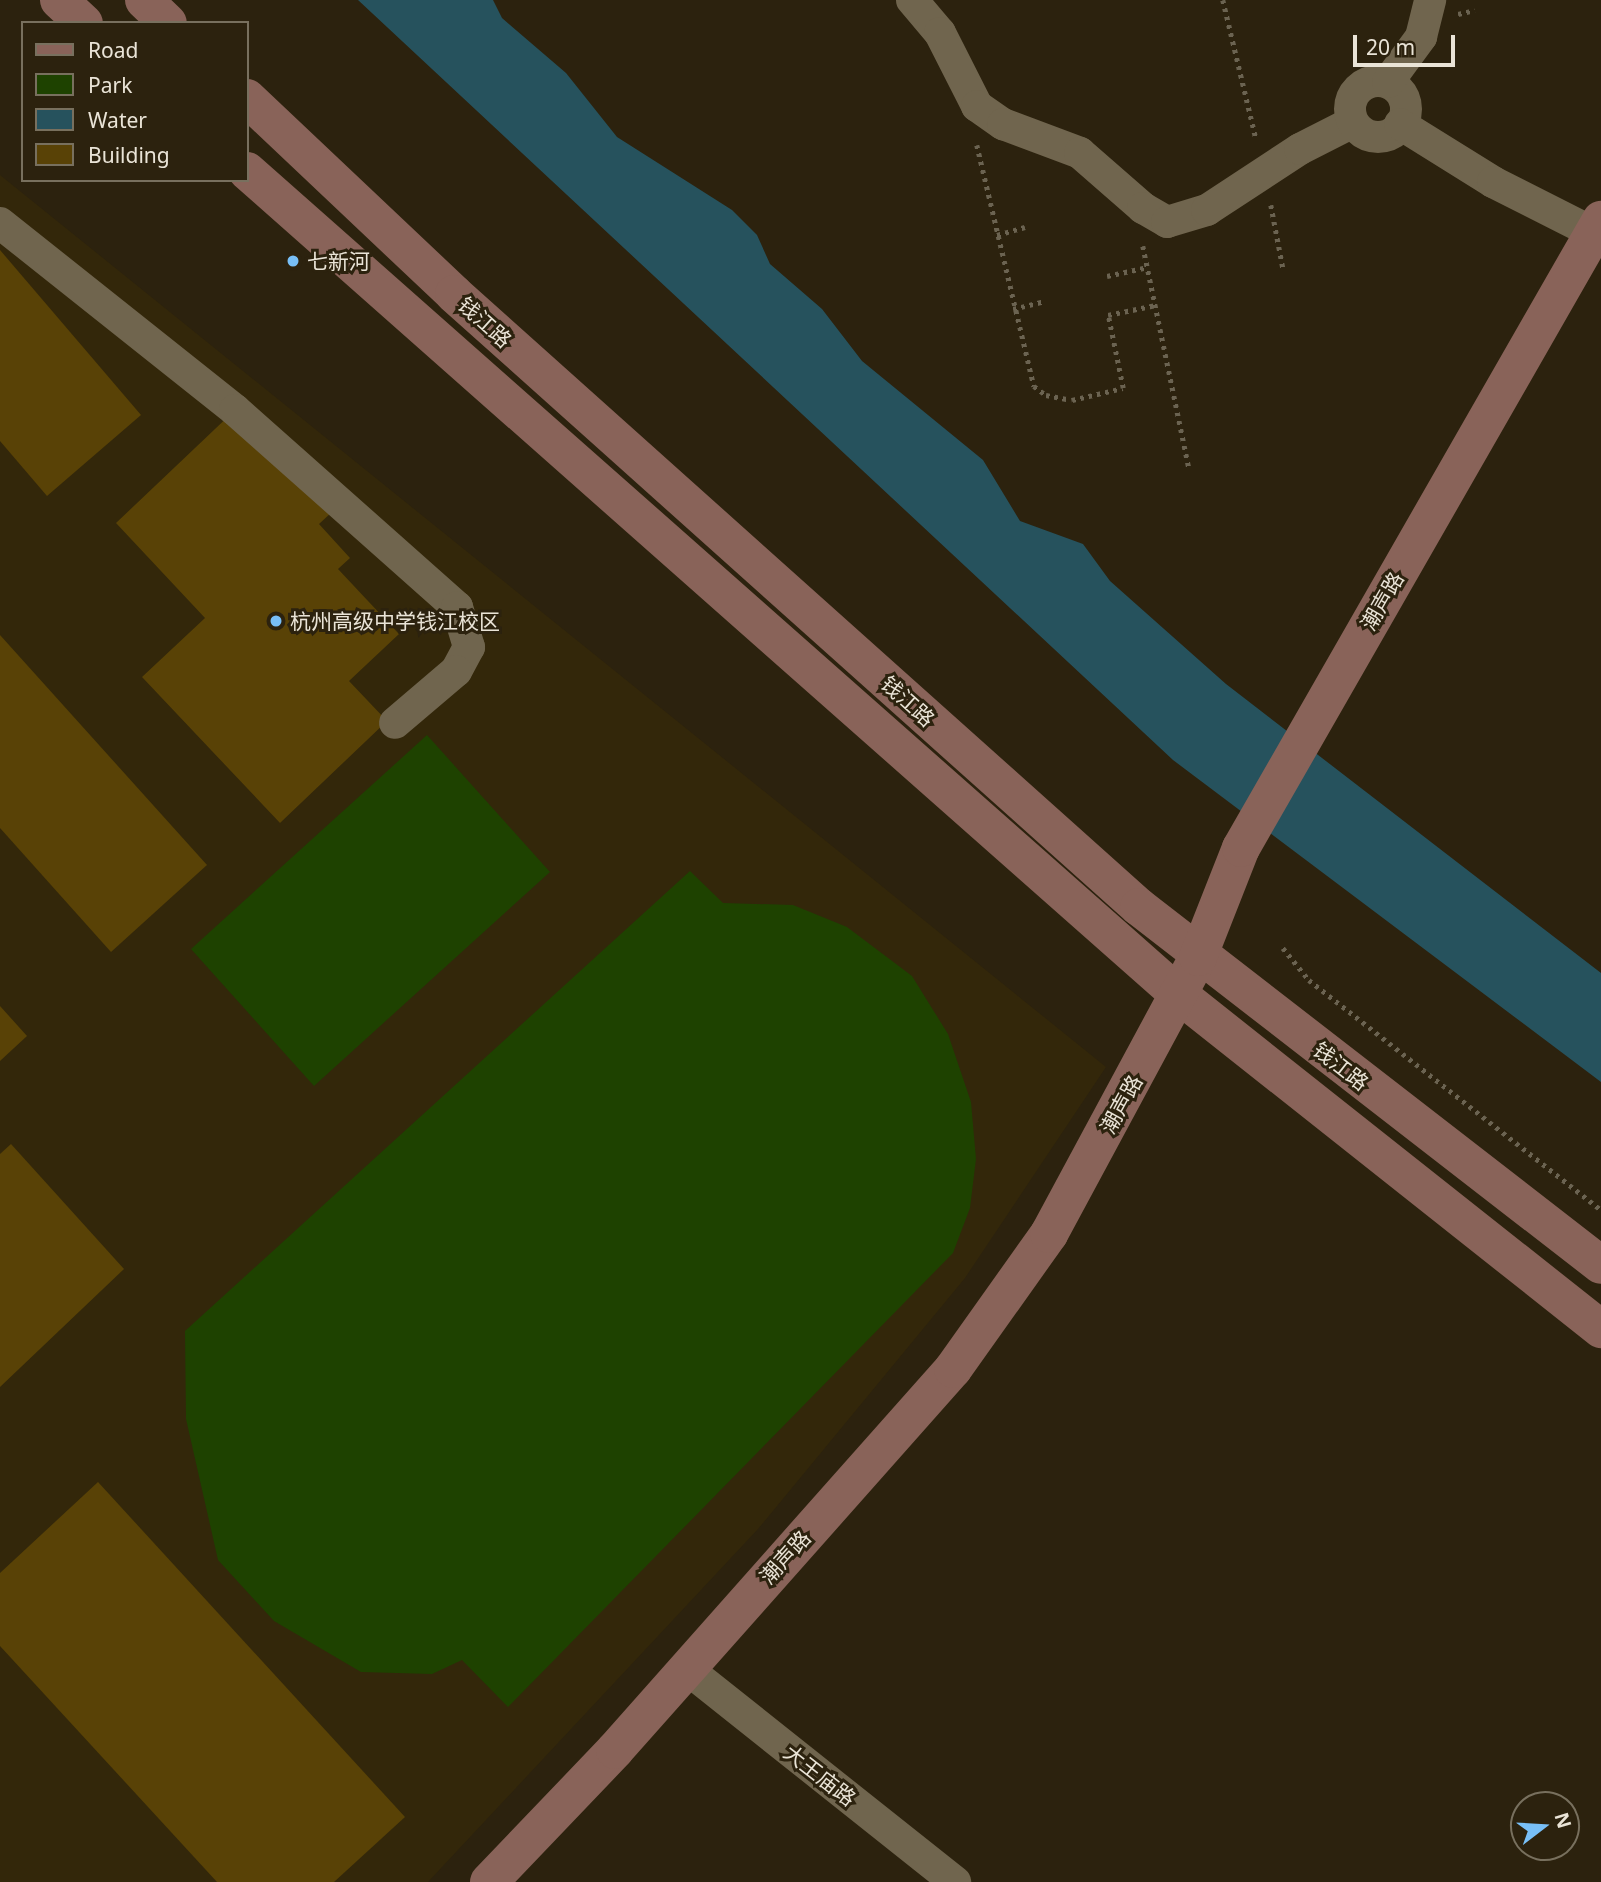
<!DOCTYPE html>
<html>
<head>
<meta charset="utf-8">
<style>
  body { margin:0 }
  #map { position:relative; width:1601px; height:1882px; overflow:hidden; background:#2c220e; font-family:"Noto Sans","Noto Sans SC",sans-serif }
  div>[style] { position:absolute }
  .built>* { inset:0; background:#33270a }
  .green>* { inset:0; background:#1e4200 }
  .water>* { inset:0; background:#26525d }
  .building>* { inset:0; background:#594206 }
  .path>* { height:4.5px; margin-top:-2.25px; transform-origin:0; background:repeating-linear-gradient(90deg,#6b6351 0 3.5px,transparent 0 8.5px) }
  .street>* { height:32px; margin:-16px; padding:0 16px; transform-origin:16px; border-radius:16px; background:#70654e }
  .street>.ring { margin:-16px; padding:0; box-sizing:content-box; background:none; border:32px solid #70654e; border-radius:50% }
  .secondary>* { height:38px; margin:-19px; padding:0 19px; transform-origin:19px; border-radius:19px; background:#896359 }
  .dots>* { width:19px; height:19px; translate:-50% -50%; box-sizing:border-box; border:4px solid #2c220e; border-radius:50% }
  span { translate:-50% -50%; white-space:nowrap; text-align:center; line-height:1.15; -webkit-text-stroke:6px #2c220e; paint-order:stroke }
  .poi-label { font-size:21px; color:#eae4d7 }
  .left { translate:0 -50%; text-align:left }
  .street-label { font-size:21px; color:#eae4d7 }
  .legend { position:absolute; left:21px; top:21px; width:228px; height:161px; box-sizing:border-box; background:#2c220e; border:2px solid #78705e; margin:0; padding:9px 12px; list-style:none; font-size:21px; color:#eae4d7 }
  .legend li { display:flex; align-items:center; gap:14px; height:35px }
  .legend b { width:35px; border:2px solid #78705e }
  .north { position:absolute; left:1510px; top:1791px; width:70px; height:70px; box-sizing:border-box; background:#2c220e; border:2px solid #78705e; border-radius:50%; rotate:73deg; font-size:19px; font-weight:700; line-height:28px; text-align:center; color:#eae4d7 }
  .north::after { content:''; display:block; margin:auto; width:24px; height:32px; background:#78bff7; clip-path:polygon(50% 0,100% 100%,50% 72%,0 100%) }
  .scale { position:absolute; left:1353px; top:35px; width:102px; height:32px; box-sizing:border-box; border:4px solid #eae4d7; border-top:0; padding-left:9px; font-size:21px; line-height:24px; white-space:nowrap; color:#eae4d7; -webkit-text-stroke:5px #2c220e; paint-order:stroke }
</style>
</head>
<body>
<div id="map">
  <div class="built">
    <div style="clip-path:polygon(0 175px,1106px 1067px,965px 1278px,758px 1529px,428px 1882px,0 1882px)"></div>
  </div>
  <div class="green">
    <div style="clip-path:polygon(427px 735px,550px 872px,314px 1086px,191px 949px)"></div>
    <div style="clip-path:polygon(690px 871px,723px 903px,793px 905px,847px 927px,912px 976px,948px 1034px,971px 1102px,976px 1159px,970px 1208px,953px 1253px,508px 1707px,462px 1660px,432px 1674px,361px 1672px,274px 1621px,218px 1560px,186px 1419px,185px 1331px)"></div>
  </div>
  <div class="water">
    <div style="clip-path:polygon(358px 0,493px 0,502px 18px,566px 73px,617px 137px,732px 210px,757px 235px,770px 264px,822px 309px,862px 361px,983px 460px,1020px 521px,1083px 544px,1110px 581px,1226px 684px,1601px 973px,1601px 1082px,1173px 760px)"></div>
  </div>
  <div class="building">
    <div style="clip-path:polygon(0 250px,141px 415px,47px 496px,0 441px)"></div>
    <div style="clip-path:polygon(235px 410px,332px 512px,319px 524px,350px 558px,338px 569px,399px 634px,349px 681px,387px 721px,280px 823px,142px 677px,205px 618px,116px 523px)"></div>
    <div style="clip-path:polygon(0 635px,207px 865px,111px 952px,0 828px)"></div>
    <div style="clip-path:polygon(0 1006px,27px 1036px,0 1061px)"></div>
    <div style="clip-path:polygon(11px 1144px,124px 1269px,0 1387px,0 1154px)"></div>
    <div style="clip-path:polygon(98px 1482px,405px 1817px,334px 1882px,217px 1882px,0 1646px,0 1573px)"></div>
  </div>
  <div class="path">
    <div style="left:1223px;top:0;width:143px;rotate:76.6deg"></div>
    <div style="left:1458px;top:14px;width:17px;rotate:-13deg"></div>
    <div style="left:977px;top:145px;width:248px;rotate:76.7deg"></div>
    <div style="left:1034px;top:386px;width:15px;rotate:37deg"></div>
    <div style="left:1046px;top:395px;width:26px;rotate:11deg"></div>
    <div style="left:1072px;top:400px;width:52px;rotate:-13.2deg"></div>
    <div style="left:1123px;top:388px;width:75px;rotate:-101.6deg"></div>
    <div style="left:1108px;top:315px;width:49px;rotate:-11.8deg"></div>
    <div style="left:1271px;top:205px;width:64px;rotate:79.2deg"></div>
    <div style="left:997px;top:235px;width:29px;rotate:-16deg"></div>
    <div style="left:1143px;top:246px;width:227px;rotate:78.3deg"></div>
    <div style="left:1107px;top:276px;width:42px;rotate:-12.4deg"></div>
    <div style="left:1013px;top:309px;width:33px;rotate:-14deg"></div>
    <div style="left:1283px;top:948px;width:41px;rotate:50.9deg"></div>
    <div style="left:1309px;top:980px;width:372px;rotate:38.2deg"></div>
  </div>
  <div class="street">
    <div style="left:912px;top:0;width:43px;rotate:49.7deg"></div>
    <div style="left:940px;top:33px;width:82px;rotate:63.1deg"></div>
    <div style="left:977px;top:106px;width:32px;rotate:35deg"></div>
    <div style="left:1003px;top:124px;width:82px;rotate:20.6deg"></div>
    <div style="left:1080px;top:153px;width:84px;rotate:41.1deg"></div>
    <div style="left:1143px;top:208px;width:28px;rotate:30deg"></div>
    <div style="left:1167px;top:222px;width:42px;rotate:-16.7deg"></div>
    <div style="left:1207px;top:210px;width:111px;rotate:-33.3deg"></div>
    <div style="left:1300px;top:149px;width:59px;rotate:-27deg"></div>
    <div class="ring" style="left:1350px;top:81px;width:24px;height:24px"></div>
    <div style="left:1388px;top:82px;width:56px;rotate:-53.7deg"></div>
    <div style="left:1421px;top:37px;width:38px;rotate:-76deg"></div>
    <div style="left:1400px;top:124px;width:110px;rotate:31.9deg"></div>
    <div style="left:1493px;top:182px;width:113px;rotate:26.8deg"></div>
    <div style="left:0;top:223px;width:300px;rotate:38.5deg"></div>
    <div style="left:235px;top:410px;width:297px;rotate:41.6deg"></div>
    <div style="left:457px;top:607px;width:42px;rotate:73.3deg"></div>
    <div style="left:469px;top:647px;width:27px;rotate:118deg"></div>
    <div style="left:456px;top:671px;width:80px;rotate:139.6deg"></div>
    <div style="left:686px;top:1668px;width:344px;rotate:38.5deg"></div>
  </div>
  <div class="secondary">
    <div style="left:59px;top:0;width:34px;rotate:43deg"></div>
    <div style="left:144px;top:0;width:33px;rotate:44deg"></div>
    <div style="left:247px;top:98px;width:285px;rotate:43.4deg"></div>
    <div style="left:454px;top:294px;width:919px;rotate:41.83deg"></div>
    <div style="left:1139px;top:907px;width:584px;rotate:37.77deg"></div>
    <div style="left:247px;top:171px;width:1243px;rotate:41.48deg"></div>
    <div style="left:1178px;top:994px;width:540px;rotate:38.38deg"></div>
    <div style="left:489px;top:1882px;width:182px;rotate:-46.3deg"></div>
    <div style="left:615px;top:1750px;width:509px;rotate:-48.42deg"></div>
    <div style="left:953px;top:1369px;width:166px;rotate:-54.6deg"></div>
    <div style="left:1049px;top:1234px;width:315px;rotate:-61.7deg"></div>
    <div style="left:1198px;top:957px;width:117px;rotate:-68.5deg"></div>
    <div style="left:1241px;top:848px;width:724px;rotate:-60.18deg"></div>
  </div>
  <div class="dots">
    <div style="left:293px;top:261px;background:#78bff7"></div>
    <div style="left:276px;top:621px;background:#78bff7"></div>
  </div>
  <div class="poi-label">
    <span class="left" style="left:307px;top:261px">七新河</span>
    <span class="left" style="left:290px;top:621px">杭州高级中学钱江校区</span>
  </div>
  <div class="street-label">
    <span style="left:485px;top:322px;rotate:42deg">钱江路</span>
    <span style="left:1382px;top:601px;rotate:-60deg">潮声路</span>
    <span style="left:908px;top:701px;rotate:42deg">钱江路</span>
    <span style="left:1341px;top:1066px;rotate:38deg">钱江路</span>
    <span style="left:1121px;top:1104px;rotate:-61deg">潮声路</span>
    <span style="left:785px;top:1557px;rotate:-48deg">潮声路</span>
    <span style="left:820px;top:1775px;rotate:38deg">大王庙路</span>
  </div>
  <ul class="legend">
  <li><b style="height:9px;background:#896359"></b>Road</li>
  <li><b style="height:19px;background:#1e4200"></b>Park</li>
  <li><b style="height:19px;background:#26525d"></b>Water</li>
  <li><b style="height:19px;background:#594206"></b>Building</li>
  </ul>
  <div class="north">N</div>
  <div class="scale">20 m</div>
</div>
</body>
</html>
